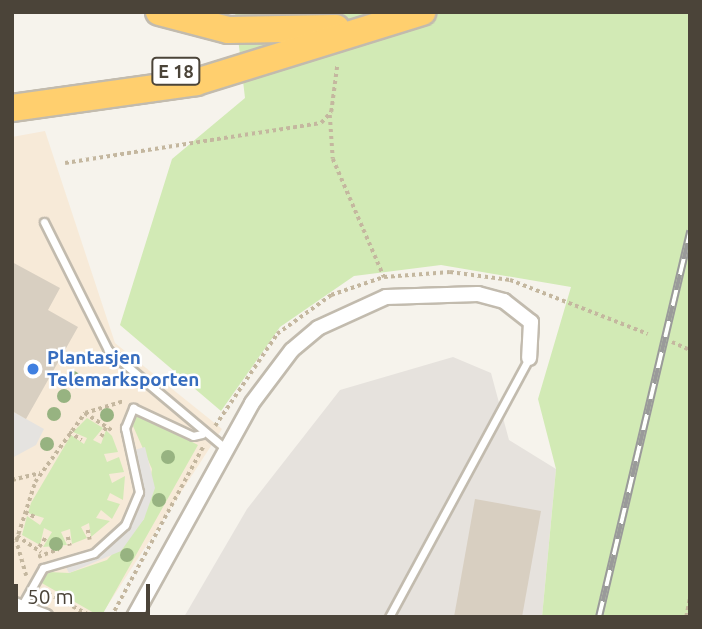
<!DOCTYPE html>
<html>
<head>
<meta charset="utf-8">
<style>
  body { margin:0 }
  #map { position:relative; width:702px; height:629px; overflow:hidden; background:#f6f3ec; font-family:Ubuntu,sans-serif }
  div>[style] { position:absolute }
  .commercial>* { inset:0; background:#f7ead8 }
  .industrial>* { inset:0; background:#e6e2dd }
  .green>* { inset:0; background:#d2eab5 }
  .parking>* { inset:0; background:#e5e3e0 }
  .building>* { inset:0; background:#d8cfc1 }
  .path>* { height:3.5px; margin-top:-1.75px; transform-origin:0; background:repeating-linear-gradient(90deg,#c4b79f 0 3.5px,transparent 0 7px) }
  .roads { filter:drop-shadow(2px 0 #c2bbae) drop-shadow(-2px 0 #c2bbae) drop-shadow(0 2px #c2bbae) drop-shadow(0 -2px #c2bbae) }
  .lane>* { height:7px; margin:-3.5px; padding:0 3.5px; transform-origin:3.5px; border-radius:3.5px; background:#fff }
  .street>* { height:14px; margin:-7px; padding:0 7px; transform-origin:7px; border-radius:7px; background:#fff }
  .highway>* { height:26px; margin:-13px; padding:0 13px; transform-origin:13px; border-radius:13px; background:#ffcf6e }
  .rail>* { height:8px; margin-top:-4px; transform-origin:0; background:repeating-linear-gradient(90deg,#fff 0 16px,#9a9a9a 0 32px); box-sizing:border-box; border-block:2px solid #9a9a9a }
  .trees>* { width:14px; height:14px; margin:-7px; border-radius:50%; background:#97b381 }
  .dots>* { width:19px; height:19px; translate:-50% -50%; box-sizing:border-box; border:4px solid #fff; border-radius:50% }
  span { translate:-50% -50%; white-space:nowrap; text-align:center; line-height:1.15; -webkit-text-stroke:5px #fff; paint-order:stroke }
  .shield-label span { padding:2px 5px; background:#fff; border:2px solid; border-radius:5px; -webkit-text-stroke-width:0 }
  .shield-label { font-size:18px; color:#4b4439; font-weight:700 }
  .shop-label { font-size:19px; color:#366cbe; font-weight:700 }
  .left { translate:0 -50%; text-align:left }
  .frame { position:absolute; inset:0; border:14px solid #4b4439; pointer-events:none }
  .scale { position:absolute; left:14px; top:584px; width:136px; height:32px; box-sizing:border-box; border:4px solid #4b4439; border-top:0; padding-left:9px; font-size:21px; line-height:24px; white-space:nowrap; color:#4b4439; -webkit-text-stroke:5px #fff; paint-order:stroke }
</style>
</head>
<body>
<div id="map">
  <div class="commercial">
    <div style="clip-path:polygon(45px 131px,115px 343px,222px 429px,100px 617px,12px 617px,12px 137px)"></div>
  </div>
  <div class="industrial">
    <div style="clip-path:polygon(453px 357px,491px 373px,509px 440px,556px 469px,542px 617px,184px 617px,247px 509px,340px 390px)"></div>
  </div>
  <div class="green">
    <div style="clip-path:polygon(235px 12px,690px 12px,690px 617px,542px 617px,556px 469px,538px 399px,571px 287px,441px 265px,354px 276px,280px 327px,221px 411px,120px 325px,172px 159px,245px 98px)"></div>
    <div style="clip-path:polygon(136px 413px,198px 445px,101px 617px,40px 582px,49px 572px,69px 573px,107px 560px,144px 519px,152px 469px,133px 426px)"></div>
    <div style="clip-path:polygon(87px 418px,103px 428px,93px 440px,101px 444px,106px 430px,112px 436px,118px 452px,104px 454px,107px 462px,119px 457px,124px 472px,109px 474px,112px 483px,125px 476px,123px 500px,110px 493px,107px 500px,120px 504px,112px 519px,101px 510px,96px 518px,110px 521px,91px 537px,89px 523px,81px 527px,87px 538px,72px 544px,70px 529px,61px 532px,67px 545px,43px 547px,52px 532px,44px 528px,40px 545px,22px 535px,27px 516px,40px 525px,44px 518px,28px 513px,31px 503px,71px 435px,84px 444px,87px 438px,73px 432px)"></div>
  </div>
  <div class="parking">
    <div style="clip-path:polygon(12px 411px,44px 429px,36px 445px,12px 458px)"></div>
    <div style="clip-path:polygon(145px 447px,155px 488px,144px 519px,121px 551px,69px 573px,62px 560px,94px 553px,125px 525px,139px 492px,134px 450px)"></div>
  </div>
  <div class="building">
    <div style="clip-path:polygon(12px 262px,60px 288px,48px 310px,78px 327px,26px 419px,12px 411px)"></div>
    <div style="clip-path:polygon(475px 499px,541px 511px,522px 617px,454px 617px)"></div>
  </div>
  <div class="path">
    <div style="left:330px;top:115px;width:44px;rotate:86.1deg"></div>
    <div style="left:333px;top:159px;width:129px;rotate:66.6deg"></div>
    <div style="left:65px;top:163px;width:259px;rotate:-8.9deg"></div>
    <div style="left:321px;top:123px;width:15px;rotate:-48deg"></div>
    <div style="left:331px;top:112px;width:46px;rotate:-82.6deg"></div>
    <div style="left:672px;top:342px;width:20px;rotate:24deg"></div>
    <div style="left:85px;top:413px;width:33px;rotate:33deg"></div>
    <div style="left:215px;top:426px;width:111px;rotate:-56deg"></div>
    <div style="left:277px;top:334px;width:67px;rotate:-35.8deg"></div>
    <div style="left:331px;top:295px;width:56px;rotate:-18.8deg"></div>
    <div style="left:384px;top:277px;width:66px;rotate:-4.3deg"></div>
    <div style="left:450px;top:272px;width:61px;rotate:7.6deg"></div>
    <div style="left:510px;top:280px;width:148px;rotate:21.4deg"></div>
    <div style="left:69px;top:432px;width:15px;rotate:32deg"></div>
    <div style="left:101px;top:437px;width:11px;rotate:-63deg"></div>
    <div style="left:12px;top:480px;width:29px;rotate:-14deg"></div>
    <div style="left:25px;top:512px;width:13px;rotate:27deg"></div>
    <div style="left:88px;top:530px;width:10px;rotate:79deg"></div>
    <div style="left:17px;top:536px;width:29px;rotate:34deg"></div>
    <div style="left:68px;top:537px;width:9px;rotate:77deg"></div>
    <div style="left:39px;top:547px;width:12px;rotate:-55deg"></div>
    <div style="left:38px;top:557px;width:22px;rotate:-21deg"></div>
    <div style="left:26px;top:576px;width:36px;rotate:-106deg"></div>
    <div style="left:16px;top:541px;width:62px;rotate:-72.1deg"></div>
    <div style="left:35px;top:482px;width:85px;rotate:-54.1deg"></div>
    <div style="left:85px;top:413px;width:41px;rotate:-17.1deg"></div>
    <div style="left:42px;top:590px;width:58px;rotate:27.9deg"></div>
    <div style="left:111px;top:617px;width:196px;rotate:-61.6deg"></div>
    <div style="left:686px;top:617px;width:21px;rotate:-79deg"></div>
  </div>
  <div class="roads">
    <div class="lane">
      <div style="left:44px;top:222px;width:143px;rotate:63.4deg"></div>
      <div style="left:108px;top:350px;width:154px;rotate:40deg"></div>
      <div style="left:21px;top:607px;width:45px;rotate:-60.6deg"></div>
      <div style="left:43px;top:568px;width:53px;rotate:-16.4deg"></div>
      <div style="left:94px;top:553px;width:42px;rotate:-42.1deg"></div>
      <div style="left:125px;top:525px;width:36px;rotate:-67deg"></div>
      <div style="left:139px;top:492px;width:66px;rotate:-102.3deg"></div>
      <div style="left:125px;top:428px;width:22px;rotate:-68deg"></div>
      <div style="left:133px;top:408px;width:66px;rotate:25deg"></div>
      <div style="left:193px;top:436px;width:9px;rotate:-13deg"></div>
      <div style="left:389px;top:617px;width:294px;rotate:-61.6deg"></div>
    </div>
    <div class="street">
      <div style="left:12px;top:604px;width:36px;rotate:21deg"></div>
      <div style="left:134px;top:617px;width:244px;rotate:-61.1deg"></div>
      <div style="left:252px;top:403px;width:66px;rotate:-53deg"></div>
      <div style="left:292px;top:350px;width:34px;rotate:-40deg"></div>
      <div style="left:318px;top:328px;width:75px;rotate:-24.5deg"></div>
      <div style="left:386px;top:297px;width:92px;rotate:-1.9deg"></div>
      <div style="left:478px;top:294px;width:27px;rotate:15deg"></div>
      <div style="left:504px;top:301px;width:34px;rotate:38deg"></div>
      <div style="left:531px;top:322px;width:36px;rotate:93deg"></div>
    </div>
    <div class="highway">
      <div style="left:159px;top:12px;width:71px;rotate:14.6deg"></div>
      <div style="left:228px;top:30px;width:108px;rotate:-1.1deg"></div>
      <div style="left:12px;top:108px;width:186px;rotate:-8deg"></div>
      <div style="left:196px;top:82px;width:237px;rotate:-17.2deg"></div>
    </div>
  </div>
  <div class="rail">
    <div style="left:599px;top:617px;width:397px;rotate:-76.7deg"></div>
  </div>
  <div class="trees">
    <div style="left:82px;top:359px"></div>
    <div style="left:73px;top:378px"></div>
    <div style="left:64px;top:396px"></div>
    <div style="left:54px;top:414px"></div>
    <div style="left:107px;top:415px"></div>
    <div style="left:47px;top:444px"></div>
    <div style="left:168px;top:457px"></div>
    <div style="left:159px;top:500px"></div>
    <div style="left:56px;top:544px"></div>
    <div style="left:127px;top:555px"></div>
  </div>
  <div class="dots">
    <div style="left:33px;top:369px;background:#3f7fe0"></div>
  </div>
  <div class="shield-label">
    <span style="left:176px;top:71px">E 18</span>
  </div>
  <div class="shop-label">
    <span class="left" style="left:47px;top:369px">Plantasjen<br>Telemarksporten</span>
  </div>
  <div class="frame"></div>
  <div class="scale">50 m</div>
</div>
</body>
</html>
